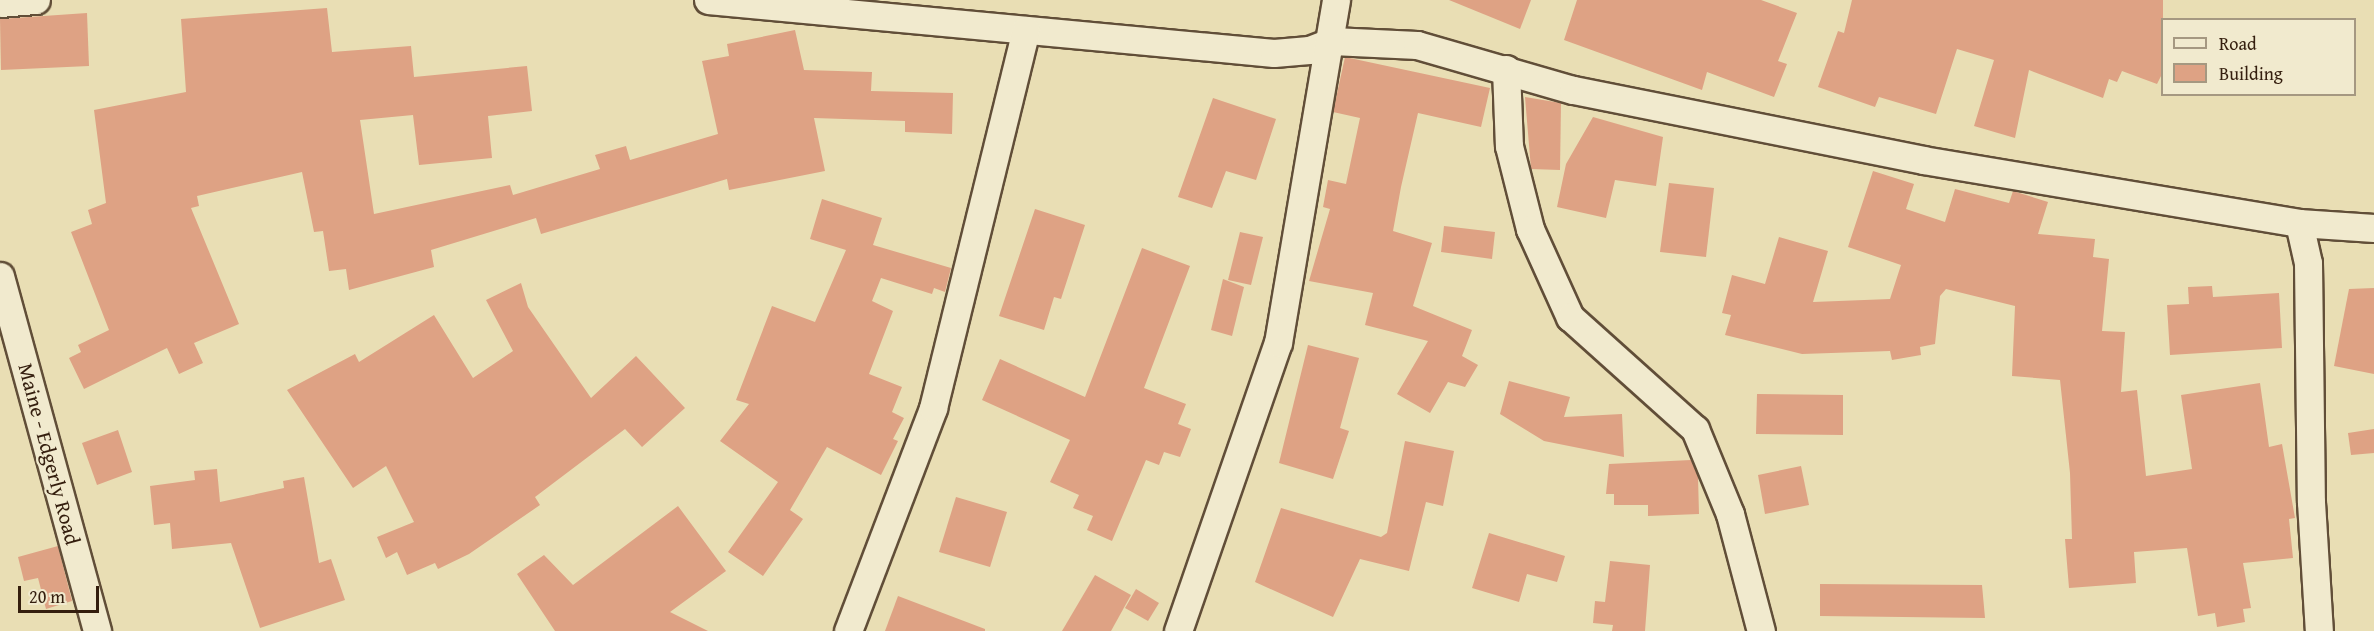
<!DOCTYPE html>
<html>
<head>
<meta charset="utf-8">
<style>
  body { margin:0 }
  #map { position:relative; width:2374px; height:631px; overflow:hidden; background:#e9deb4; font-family:"Gentium Book Plus",serif }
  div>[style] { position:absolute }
  .building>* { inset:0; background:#dea284 }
  .roads { filter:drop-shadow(2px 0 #614e38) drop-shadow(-2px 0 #614e38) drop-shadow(0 2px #614e38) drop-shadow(0 -2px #614e38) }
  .minor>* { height:27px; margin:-13.5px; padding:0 13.5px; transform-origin:13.5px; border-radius:13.5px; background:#f1eace }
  span { translate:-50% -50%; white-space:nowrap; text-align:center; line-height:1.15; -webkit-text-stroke:4.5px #f1eace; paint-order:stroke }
  .street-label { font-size:21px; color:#341e0e }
  .legend { position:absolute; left:2161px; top:18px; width:195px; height:78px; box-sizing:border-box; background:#f1eace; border:2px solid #a59881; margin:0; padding:8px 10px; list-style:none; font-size:18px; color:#341e0e }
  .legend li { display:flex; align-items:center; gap:12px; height:30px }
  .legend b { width:30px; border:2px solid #a59881 }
  .scale { position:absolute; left:18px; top:586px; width:81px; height:27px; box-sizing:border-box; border:3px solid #341e0e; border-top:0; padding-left:8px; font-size:18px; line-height:21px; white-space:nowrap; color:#341e0e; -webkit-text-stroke:4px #f1eace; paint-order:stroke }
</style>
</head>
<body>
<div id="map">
  <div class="building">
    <div style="clip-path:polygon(1449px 0,1531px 0,1520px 29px)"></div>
    <div style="clip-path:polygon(1577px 0,1761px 0,1797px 13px,1778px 61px,1787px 64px,1774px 97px,1707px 72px,1702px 90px,1564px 40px)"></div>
    <div style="clip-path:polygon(1852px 0,2163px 0,2163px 72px,2157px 84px,2122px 71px,2117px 82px,2109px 79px,2103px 98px,2029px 70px,2015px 138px,1974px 126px,1994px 60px,1957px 49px,1936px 114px,1879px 97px,1875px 107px,1818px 87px,1838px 31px,1844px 33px)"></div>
    <div style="clip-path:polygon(327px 8px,332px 52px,411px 46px,414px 77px,527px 66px,532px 111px,488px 116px,492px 158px,419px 165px,413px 115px,360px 120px,374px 214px,510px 185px,513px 195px,600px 169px,595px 155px,626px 146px,630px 160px,718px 134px,702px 61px,729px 56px,727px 44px,795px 30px,804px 70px,872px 72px,871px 91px,953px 93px,952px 134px,905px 132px,905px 121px,814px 118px,825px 171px,729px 190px,727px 179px,541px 234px,536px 218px,431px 250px,434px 267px,349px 290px,346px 269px,329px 271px,323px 231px,314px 232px,302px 172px,197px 196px,199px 206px,191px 208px,239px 324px,194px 343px,203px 363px,179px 374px,167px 348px,84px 389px,69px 358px,81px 352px,78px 345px,109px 330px,71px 232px,92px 224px,88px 210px,106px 203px,94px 110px,186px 92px,181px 19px)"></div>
    <div style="clip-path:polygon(87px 13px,89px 66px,1px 70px,0 19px)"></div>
    <div style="clip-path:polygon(1345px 57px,1490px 88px,1481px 127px,1418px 113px,1401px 187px,1393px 231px,1432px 243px,1413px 306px,1472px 330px,1462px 356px,1478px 365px,1465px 387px,1448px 382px,1430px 413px,1397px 394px,1428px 341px,1365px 325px,1373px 293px,1309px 281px,1330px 209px,1323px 207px,1328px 180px,1346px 184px,1360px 118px,1333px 112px)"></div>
    <div style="clip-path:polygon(1525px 97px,1561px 103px,1560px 170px,1531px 169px)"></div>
    <div style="clip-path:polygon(1213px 98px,1276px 119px,1256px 180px,1226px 171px,1212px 208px,1178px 197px)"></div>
    <div style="clip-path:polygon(1593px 117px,1663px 137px,1656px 186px,1615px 180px,1606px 218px,1557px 207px,1566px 164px)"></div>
    <div style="clip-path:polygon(1873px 171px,1914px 184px,1906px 209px,1945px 222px,1955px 189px,2009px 203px,2013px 191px,2048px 202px,2038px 234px,2095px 239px,2093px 257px,2109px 259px,2102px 331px,2125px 332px,2121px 392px,2137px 390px,2146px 476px,2192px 469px,2181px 395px,2260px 383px,2269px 447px,2282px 444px,2295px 518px,2289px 519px,2293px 558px,2243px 563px,2251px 608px,2243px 609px,2245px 622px,2217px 627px,2215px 613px,2198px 616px,2187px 548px,2134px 552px,2136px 583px,2069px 588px,2065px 539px,2072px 539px,2070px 473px,2060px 380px,2012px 376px,2015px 306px,1946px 289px,1940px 296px,1935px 344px,1920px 347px,1921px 355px,1892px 360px,1890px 351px,1802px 354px,1725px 335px,1731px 315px,1722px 313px,1732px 275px,1765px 284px,1779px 237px,1828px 251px,1813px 302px,1890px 299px,1901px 265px,1848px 247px)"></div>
    <div style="clip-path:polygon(1669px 183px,1714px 188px,1706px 257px,1660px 252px)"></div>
    <div style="clip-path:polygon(822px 199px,882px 218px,873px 245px,951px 268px,945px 292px,934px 288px,932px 294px,881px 278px,872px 301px,893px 311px,869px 374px,902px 387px,892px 412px,904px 418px,893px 439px,898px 441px,881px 475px,827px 447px,790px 510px,803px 519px,763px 576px,728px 552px,778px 482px,720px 441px,749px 404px,736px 400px,772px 306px,815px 322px,846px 250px,810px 239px)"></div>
    <div style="clip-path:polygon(1035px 209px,1085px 225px,1061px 299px,1054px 297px,1044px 330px,999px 316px)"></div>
    <div style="clip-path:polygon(1444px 226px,1495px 232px,1492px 259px,1441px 252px)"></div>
    <div style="clip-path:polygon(1240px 232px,1263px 237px,1251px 285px,1228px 280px)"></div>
    <div style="clip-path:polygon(1142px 248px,1190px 266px,1144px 388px,1186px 404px,1178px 424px,1191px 429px,1180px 457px,1164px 452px,1159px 465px,1146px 460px,1112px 541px,1087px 530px,1093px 516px,1073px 508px,1079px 495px,1050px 482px,1070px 440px,982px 400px,1000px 359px,1085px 397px)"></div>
    <div style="clip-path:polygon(1223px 279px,1244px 287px,1232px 336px,1211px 330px)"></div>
    <div style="clip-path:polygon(521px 283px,528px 307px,591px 398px,636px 356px,685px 408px,642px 447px,625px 429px,535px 497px,540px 505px,469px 554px,438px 569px,435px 563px,407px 575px,397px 552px,386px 558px,377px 537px,414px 522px,386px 466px,353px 488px,287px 390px,355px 354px,359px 362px,434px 315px,473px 378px,513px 351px,486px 300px)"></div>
    <div style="clip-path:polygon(2212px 286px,2213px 297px,2279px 293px,2282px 348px,2170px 355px,2167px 305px,2189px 304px,2188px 287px)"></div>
    <div style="clip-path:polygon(2374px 288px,2374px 374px,2334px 366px,2349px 289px)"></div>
    <div style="clip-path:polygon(1308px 345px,1359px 358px,1340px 428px,1349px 431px,1333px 479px,1279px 463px)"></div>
    <div style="clip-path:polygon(1509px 381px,1570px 397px,1564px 417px,1622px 414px,1624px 457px,1544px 441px,1500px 414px)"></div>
    <div style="clip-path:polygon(1757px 394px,1843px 395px,1843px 435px,1756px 434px)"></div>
    <div style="clip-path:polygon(2374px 429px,2374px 453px,2351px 455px,2348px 433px)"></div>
    <div style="clip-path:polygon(118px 430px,132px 472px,97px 485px,82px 443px)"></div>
    <div style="clip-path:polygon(1405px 441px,1454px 451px,1443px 506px,1426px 502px,1409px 571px,1360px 559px,1333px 617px,1255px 582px,1281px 508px,1381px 537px,1387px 533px)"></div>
    <div style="clip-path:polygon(1691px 460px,1698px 477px,1699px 514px,1648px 516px,1648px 505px,1614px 505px,1614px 494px,1606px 494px,1609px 464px)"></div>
    <div style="clip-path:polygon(1801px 466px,1809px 505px,1765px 514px,1758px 475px)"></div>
    <div style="clip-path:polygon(217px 469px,220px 502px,284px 488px,283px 481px,304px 477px,319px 563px,331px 559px,345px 600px,260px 628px,231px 543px,172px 549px,170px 523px,154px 525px,150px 486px,195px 480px,194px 471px)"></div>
    <div style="clip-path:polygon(956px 497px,1007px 512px,990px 567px,939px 552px)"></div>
    <div style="clip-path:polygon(678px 506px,726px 571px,670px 612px,708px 631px,555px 631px,517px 574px,544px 555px,573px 585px)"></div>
    <div style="clip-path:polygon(1489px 533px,1565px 556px,1557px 582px,1527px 574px,1519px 602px,1472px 588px)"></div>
    <div style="clip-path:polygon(58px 546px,72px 601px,46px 609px,38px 578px,24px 581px,18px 557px)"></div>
    <div style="clip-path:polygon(1610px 561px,1650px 565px,1645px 631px,1612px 631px,1613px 625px,1593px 623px,1595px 601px,1605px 602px)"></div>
    <div style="clip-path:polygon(1095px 575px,1131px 595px,1111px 631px,1062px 631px)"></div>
    <div style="clip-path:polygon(1820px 584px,1982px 585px,1985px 618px,1820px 616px)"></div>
    <div style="clip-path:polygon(1136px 589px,1159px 603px,1148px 621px,1125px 608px)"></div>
    <div style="clip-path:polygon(898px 596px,985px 629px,985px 631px,885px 631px)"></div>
  </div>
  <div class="roads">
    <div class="minor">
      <div style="left:708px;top:0;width:568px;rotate:5.35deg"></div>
      <div style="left:1274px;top:53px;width:35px;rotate:-5deg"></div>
      <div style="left:1309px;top:50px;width:25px;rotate:-21deg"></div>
      <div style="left:1332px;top:41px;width:85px;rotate:2.7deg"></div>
      <div style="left:1417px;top:45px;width:162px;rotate:16.1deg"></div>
      <div style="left:1573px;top:90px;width:357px;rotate:11.3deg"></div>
      <div style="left:1923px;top:160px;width:381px;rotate:9.5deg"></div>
      <div style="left:2299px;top:223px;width:75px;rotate:3.8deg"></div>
      <div style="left:0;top:3px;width:36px;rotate:-5deg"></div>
      <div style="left:1506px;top:69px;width:77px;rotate:87.8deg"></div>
      <div style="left:1509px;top:146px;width:86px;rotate:75.8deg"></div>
      <div style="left:1530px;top:229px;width:97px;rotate:65.6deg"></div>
      <div style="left:1570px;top:317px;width:168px;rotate:41.9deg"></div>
      <div style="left:1695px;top:429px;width:92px;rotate:67.6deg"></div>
      <div style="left:1730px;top:514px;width:121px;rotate:75.2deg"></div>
      <div style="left:2299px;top:223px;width:41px;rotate:77.3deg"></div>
      <div style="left:2308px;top:263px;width:239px;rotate:89.3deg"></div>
      <div style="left:2311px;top:502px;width:129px;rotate:86.5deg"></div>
      <div style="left:0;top:276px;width:368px;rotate:74.7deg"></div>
      <div style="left:848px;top:631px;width:239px;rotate:-69.1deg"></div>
      <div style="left:933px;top:408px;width:389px;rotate:-76.2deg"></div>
      <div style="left:1178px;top:631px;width:305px;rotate:-70.9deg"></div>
      <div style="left:1278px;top:343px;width:348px;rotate:-80.4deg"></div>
    </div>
  </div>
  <div class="street-label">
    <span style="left:49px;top:454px;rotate:75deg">Maine - Edgerly Road</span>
  </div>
  <ul class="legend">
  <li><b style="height:8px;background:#f1eace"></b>Road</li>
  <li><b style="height:16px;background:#dea284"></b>Building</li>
  </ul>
  <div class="scale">20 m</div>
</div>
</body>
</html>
